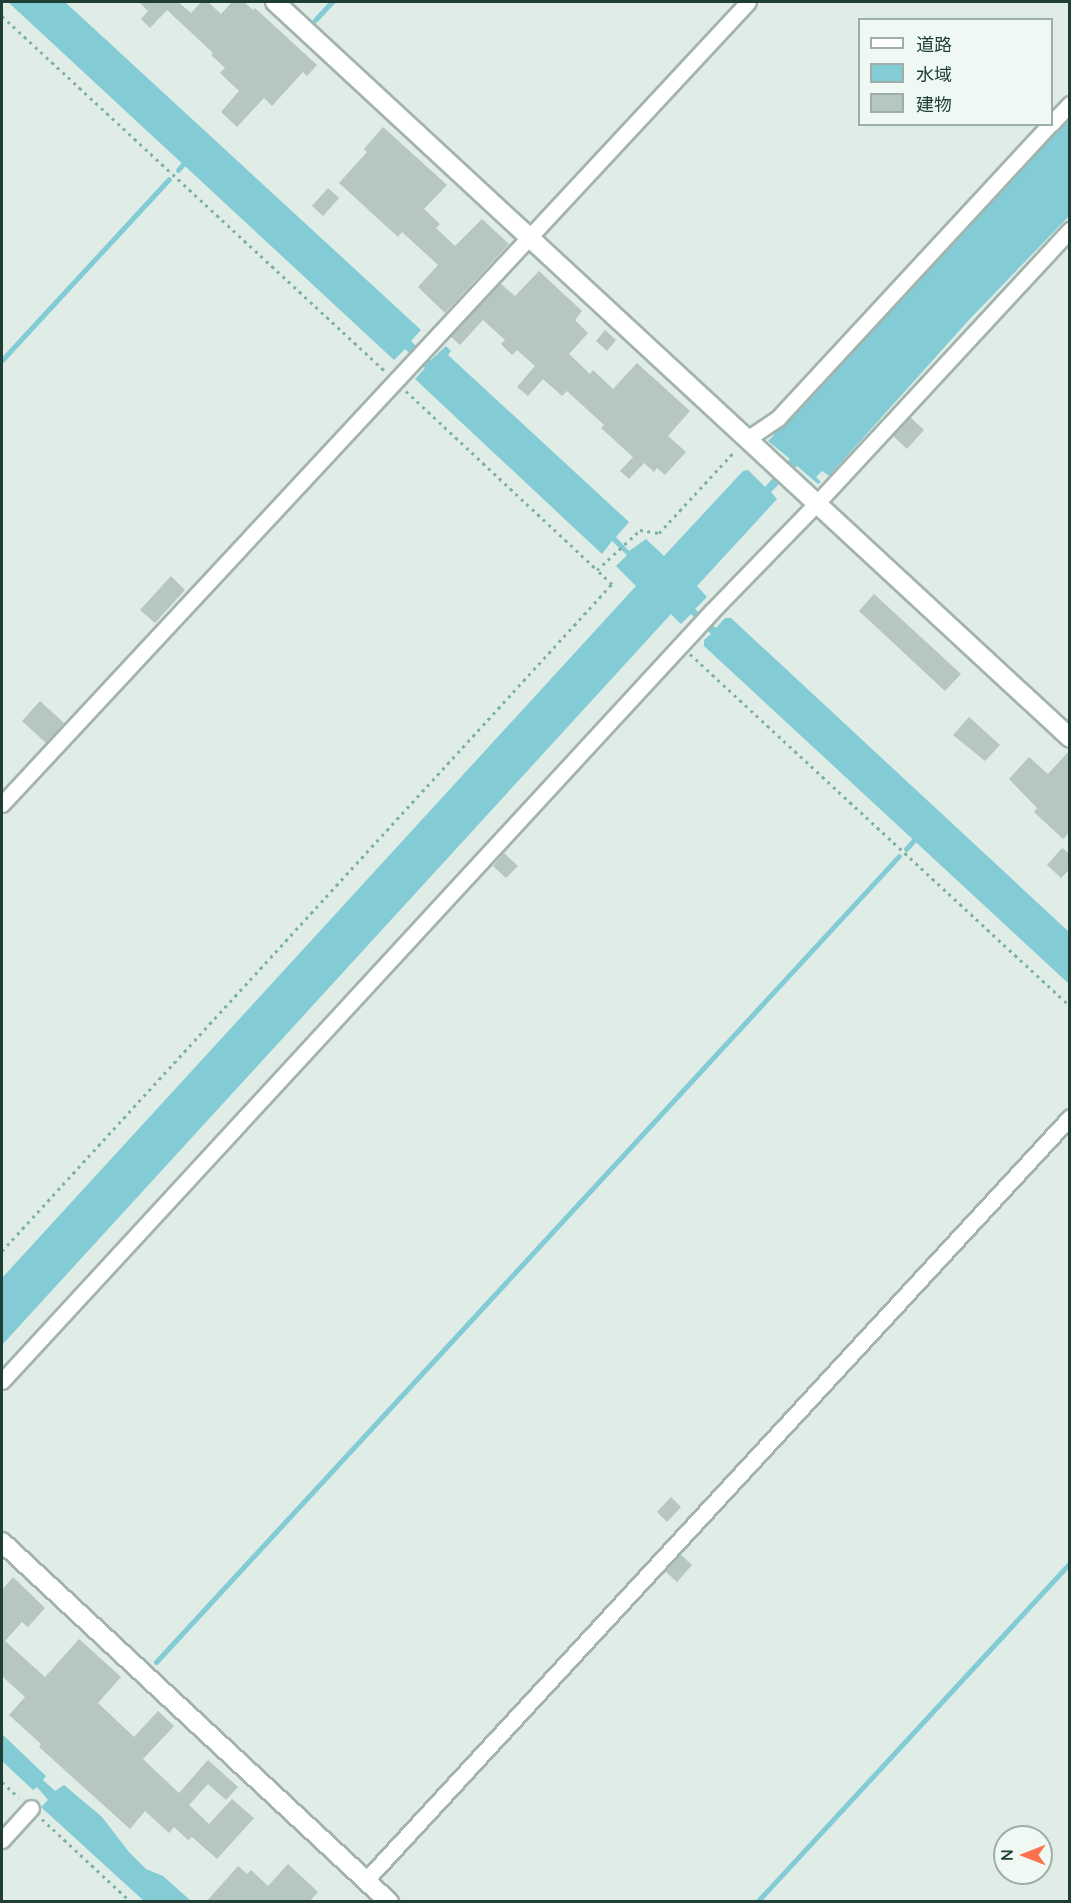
<!DOCTYPE html>
<html>
<head>
<meta charset="utf-8">
<style>
  body { margin:0 }
  #map { position:relative; width:1071px; height:1903px; overflow:hidden; background:#e0ece6; font-family:Quicksand,"Noto Sans JP",sans-serif }
  div>[style] { position:absolute }
  .water>* { inset:0; background:#83ccd6 }
  .stream>* { height:5px; margin:-2.5px; padding:0 2.5px; transform-origin:2.5px; border-radius:2.5px; background:#83ccd6 }
  .building>* { inset:0; background:#b5c7bf }
  .path>* { height:3px; margin-top:-1.5px; transform-origin:0; background:repeating-linear-gradient(90deg,#7eb2a0 0 3px,transparent 0 7.5px) }
  .roads { filter:drop-shadow(2px 0 #a2b4ad) drop-shadow(-2px 0 #a2b4ad) drop-shadow(0 2px #a2b4ad) drop-shadow(0 -2px #a2b4ad) }
  .street>* { height:15px; margin:-7.5px; padding:0 7.5px; transform-origin:7.5px; border-radius:7.5px; background:#fff }
  .secondary>* { height:18px; margin:-9px; padding:0 9px; transform-origin:9px; border-radius:9px; background:#fff }
  span { translate:-50% -50%; white-space:nowrap; text-align:center; line-height:1.15; -webkit-text-stroke:5px #f0f8f4; paint-order:stroke }
  .frame { position:absolute; inset:0; border:3px solid #1f3e34; pointer-events:none }
  .legend { position:absolute; left:858px; top:18px; width:195px; height:108px; box-sizing:border-box; background:#f0f8f4; border:2px solid #9caea7; margin:0; padding:8px 10px; list-style:none; font-size:18px; color:#1f3e34 }
  .legend li { display:flex; align-items:center; gap:12px; height:30px }
  .legend b { width:30px; border:2px solid #9caea7 }
  .north { position:absolute; left:993px; top:1825px; width:60px; height:60px; box-sizing:border-box; background:#f0f8f4; border:2px solid #9caea7; border-radius:50%; rotate:270deg; font-size:16px; font-weight:700; line-height:24px; text-align:center; color:#1f3e34 }
  .north::after { content:''; display:block; margin:auto; width:21px; height:27px; background:#fd724d; clip-path:polygon(50% 0,100% 100%,50% 72%,0 100%) }
</style>
</head>
<body>
<div id="map">
  <div class="water">
    <div style="clip-path:polygon(8px 2px,65px 2px,421px 330px,411px 341px,431px 360px,446px 346px,451px 351px,448px 355px,629px 522px,616px 537px,629px 551px,646px 539px,664px 556px,743px 471px,748px 470px,765px 487px,790px 459px,768px 441px,774px 435px,772px 430px,1069px 112px,1069px 216px,968px 321px,829px 476px,822px 471px,816px 477px,821px 482px,818px 484px,797px 466px,771px 492px,777px 499px,697px 586px,707px 597px,695px 609px,716px 628px,725px 618px,731px 618px,1069px 932px,1069px 984px,704px 646px,704px 640px,711px 634px,691px 614px,681px 624px,671px 614px,2px 1345px,2px 1278px,636px 586px,616px 566px,627px 555px,612px 541px,602px 554px,415px 379px,425px 368px,405px 349px,394px 360px)"></div>
    <div style="clip-path:polygon(2px 1734px,46px 1776px,43px 1780px,55px 1791px,64px 1785px,102px 1817px,129px 1852px,146px 1869px,163px 1876px,191px 1901px,144px 1901px,41px 1807px,48px 1800px,37px 1787px,33px 1790px,2px 1761px)"></div>
  </div>
  <div class="stream">
    <div style="left:315px;top:20px;width:25px;rotate:-47deg"></div>
    <div style="left:178px;top:170px;width:8px;rotate:-50deg"></div>
    <div style="left:2px;top:360px;width:246px;rotate:-47.3deg"></div>
    <div style="left:906px;top:849px;width:12px;rotate:-48deg"></div>
    <div style="left:156px;top:1662px;width:1096px;rotate:-47.33deg"></div>
    <div style="left:757px;top:1902px;width:461px;rotate:-47.3deg"></div>
  </div>
  <div class="building">
    <div style="clip-path:polygon(139px 2px,178px 2px,191px 13px,201px 2px,208px 2px,221px 14px,232px 2px,244px 2px,253px 10px,255px 8px,317px 65px,307px 76px,303px 72px,272px 106px,264px 98px,237px 127px,221px 112px,239px 91px,220px 73px,225px 68px,211px 55px,213px 53px,167px 10px,150px 28px,141px 19px,148px 11px)"></div>
    <div style="clip-path:polygon(383px 127px,447px 185px,424px 209px,440px 224px,436px 228px,455px 246px,482px 219px,509px 244px,445px 313px,418px 287px,438px 265px,402px 232px,398px 237px,339px 183px,367px 152px,364px 149px)"></div>
    <div style="clip-path:polygon(328px 188px,339px 198px,323px 216px,312px 206px)"></div>
    <div style="clip-path:polygon(539px 271px,582px 311px,575px 320px,588px 333px,569px 354px,590px 374px,593px 370px,613px 389px,637px 363px,690px 411px,668px 436px,686px 452px,665px 475px,657px 468px,654px 472px,644px 463px,629px 479px,620px 471px,633px 457px,601px 428px,604px 425px,567px 391px,562px 396px,543px 379px,528px 396px,517px 387px,535px 366px,517px 350px,512px 355px,501px 344px,505px 340px,483px 320px,460px 345px,450px 336px,500px 283px,515px 296px)"></div>
    <div style="clip-path:polygon(605px 330px,616px 340px,607px 351px,596px 341px)"></div>
    <div style="clip-path:polygon(910px 417px,924px 430px,907px 449px,893px 436px)"></div>
    <div style="clip-path:polygon(171px 576px,185px 590px,155px 623px,140px 610px)"></div>
    <div style="clip-path:polygon(874px 594px,961px 674px,945px 691px,859px 611px)"></div>
    <div style="clip-path:polygon(40px 701px,64px 723px,46px 743px,22px 721px)"></div>
    <div style="clip-path:polygon(969px 717px,1000px 745px,985px 761px,953px 735px)"></div>
    <div style="clip-path:polygon(1070px 750px,1070px 832px,1063px 839px,1034px 812px,1037px 808px,1009px 779px,1029px 757px,1048px 774px)"></div>
    <div style="clip-path:polygon(1062px 848px,1070px 854px,1070px 869px,1061px 878px,1047px 865px)"></div>
    <div style="clip-path:polygon(504px 853px,518px 866px,506px 878px,493px 866px)"></div>
    <div style="clip-path:polygon(671px 1497px,681px 1507px,667px 1522px,657px 1512px)"></div>
    <div style="clip-path:polygon(680px 1554px,692px 1565px,677px 1582px,665px 1571px)"></div>
    <div style="clip-path:polygon(13px 1577px,45px 1608px,28px 1627px,22px 1622px,5px 1641px,45px 1677px,79px 1639px,121px 1677px,98px 1703px,134px 1737px,158px 1711px,174px 1726px,143px 1759px,179px 1793px,208px 1760px,238px 1787px,226px 1800px,208px 1784px,189px 1805px,209px 1824px,232px 1799px,254px 1818px,217px 1859px,192px 1837px,188px 1840px,174px 1827px,169px 1833px,145px 1811px,130px 1829px,39px 1747px,41px 1744px,9px 1715px,25px 1697px,2px 1676px,2px 1590px)"></div>
    <div style="clip-path:polygon(288px 1864px,318px 1892px,309px 1902px,206px 1902px,238px 1866px,247px 1874px,251px 1870px,268px 1886px)"></div>
  </div>
  <div class="path">
    <div style="left:2px;top:16px;width:524px;rotate:42.83deg"></div>
    <div style="left:406px;top:391px;width:262px;rotate:43.1deg"></div>
    <div style="left:690px;top:654px;width:518px;rotate:42.81deg"></div>
    <div style="left:2px;top:1251px;width:904px;rotate:-47.56deg"></div>
    <div style="left:612px;top:584px;width:21px;rotate:-137deg"></div>
    <div style="left:597px;top:570px;width:59px;rotate:-42.9deg"></div>
    <div style="left:640px;top:530px;width:19px;rotate:9deg"></div>
    <div style="left:659px;top:533px;width:112px;rotate:-47.2deg"></div>
    <div style="left:2px;top:1782px;width:23px;rotate:43deg"></div>
    <div style="left:42px;top:1819px;width:122px;rotate:43deg"></div>
  </div>
  <div class="roads">
    <div class="street">
      <div style="left:1052px;top:123px;width:26px;rotate:-47deg"></div>
      <div style="left:747px;top:439px;width:37px;rotate:-34deg"></div>
      <div style="left:778px;top:418px;width:401px;rotate:-47.2deg"></div>
      <div style="left:2px;top:804px;width:1095px;rotate:-47.07deg"></div>
      <div style="left:2px;top:1381px;width:1047px;rotate:-47.32deg"></div>
      <div style="left:712px;top:611px;width:149px;rotate:-45.8deg"></div>
      <div style="left:816px;top:504px;width:374px;rotate:-47.2deg"></div>
      <div style="left:2px;top:1840px;width:43px;rotate:-47.8deg"></div>
      <div style="left:366px;top:1880px;width:1038px;rotate:-47.3deg"></div>
    </div>
    <div class="secondary">
      <div style="left:275px;top:2px;width:1083px;rotate:42.79deg"></div>
      <div style="left:2px;top:1542px;width:529px;rotate:42.93deg"></div>
    </div>
  </div>
  <div class="frame"></div>
  <ul class="legend">
  <li><b style="height:8px;background:#fff"></b>道路</li>
  <li><b style="height:16px;background:#83ccd6"></b>水域</li>
  <li><b style="height:16px;background:#b5c7bf"></b>建物</li>
  </ul>
  <div class="north">N</div>
</div>
</body>
</html>
